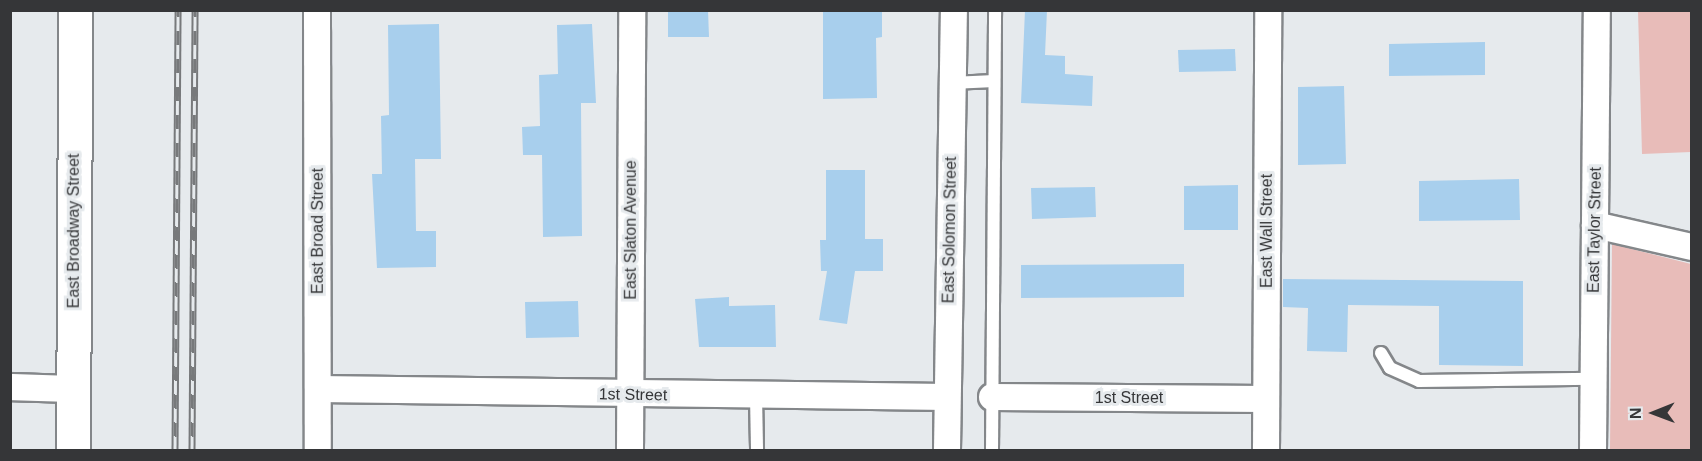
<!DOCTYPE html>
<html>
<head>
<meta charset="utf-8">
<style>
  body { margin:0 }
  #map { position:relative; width:1702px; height:461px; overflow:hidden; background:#e6eaed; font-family:Arial,sans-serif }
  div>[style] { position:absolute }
  .green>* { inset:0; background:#e8bcb9 }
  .building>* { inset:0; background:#a8cfed }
  .roads { filter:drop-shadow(2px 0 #84878a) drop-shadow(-2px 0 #84878a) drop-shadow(0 2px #84878a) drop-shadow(0 -2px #84878a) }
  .lane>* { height:12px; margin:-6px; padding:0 6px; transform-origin:6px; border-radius:6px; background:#fff }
  .street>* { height:26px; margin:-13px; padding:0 13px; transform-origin:13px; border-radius:13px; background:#fff }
  .secondary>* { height:33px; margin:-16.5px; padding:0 16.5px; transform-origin:16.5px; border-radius:16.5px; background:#fff }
  .rail>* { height:7px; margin-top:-3.5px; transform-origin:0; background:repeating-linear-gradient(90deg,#e6eaed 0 14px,#77797b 0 28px); box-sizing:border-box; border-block:2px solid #77797b }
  span { translate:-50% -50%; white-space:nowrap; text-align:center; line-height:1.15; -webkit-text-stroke:6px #e6eaed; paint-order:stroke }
  .street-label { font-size:16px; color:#353638 }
  .frame { position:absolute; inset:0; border:12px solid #353638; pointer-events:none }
  .north { position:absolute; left:1624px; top:383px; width:60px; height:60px; -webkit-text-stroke:4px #e6eaed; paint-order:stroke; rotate:269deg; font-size:16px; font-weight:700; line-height:24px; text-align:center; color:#353638 }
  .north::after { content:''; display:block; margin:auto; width:21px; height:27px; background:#353638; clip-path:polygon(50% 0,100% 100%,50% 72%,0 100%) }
</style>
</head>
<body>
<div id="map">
  <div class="green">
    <div style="clip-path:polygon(1638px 11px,1691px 11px,1691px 152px,1642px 154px)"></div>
    <div style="clip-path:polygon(1612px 244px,1691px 264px,1691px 450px,1610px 450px)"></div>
  </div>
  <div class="building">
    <div style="clip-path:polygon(668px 10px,708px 10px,709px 37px,668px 37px)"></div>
    <div style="clip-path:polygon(823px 10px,882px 10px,882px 37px,876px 38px,877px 98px,823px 99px)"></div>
    <div style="clip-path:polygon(1025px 10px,1047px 10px,1045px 55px,1065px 56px,1065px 74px,1093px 76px,1092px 106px,1021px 103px)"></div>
    <div style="clip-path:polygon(439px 24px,441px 159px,415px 159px,416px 231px,436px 231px,436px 267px,377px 268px,372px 174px,382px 174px,381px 116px,389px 115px,388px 25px)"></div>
    <div style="clip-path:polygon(592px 24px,596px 103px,581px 103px,582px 236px,543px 237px,542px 155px,523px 155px,522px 127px,540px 126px,539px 75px,558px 74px,557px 25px)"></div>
    <div style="clip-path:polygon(1485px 42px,1485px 75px,1389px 76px,1389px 44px)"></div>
    <div style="clip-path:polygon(1235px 49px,1236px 71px,1179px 72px,1178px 50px)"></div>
    <div style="clip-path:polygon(1344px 86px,1346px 164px,1298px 165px,1298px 87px)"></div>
    <div style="clip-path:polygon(826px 170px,865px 170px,865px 239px,883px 239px,883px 271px,855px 271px,847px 324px,819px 320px,827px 271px,821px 271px,820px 240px,826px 240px)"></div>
    <div style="clip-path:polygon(1519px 179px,1520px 220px,1419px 221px,1419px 181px)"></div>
    <div style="clip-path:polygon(1238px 185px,1238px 230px,1184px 230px,1184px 186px)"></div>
    <div style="clip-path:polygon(1095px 187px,1096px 217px,1032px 219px,1031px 188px)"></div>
    <div style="clip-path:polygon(1184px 264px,1184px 297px,1021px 298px,1021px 265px)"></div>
    <div style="clip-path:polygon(1283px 279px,1523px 281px,1523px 366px,1439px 365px,1439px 306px,1348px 305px,1347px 352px,1307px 351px,1308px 308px,1283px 307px)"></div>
    <div style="clip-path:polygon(729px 297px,729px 306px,775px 305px,776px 347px,699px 347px,695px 299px)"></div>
    <div style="clip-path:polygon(578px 301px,579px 337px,526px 338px,525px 302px)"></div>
  </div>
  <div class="roads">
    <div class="lane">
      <div style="left:952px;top:83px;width:42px;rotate:-2.7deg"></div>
      <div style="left:1381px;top:353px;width:17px;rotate:59deg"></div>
      <div style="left:1390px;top:368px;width:32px;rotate:24deg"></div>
      <div style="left:1419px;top:381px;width:174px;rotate:-0.7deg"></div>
      <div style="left:756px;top:396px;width:54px;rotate:88.9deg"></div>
      <div style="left:992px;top:450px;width:440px;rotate:-89.6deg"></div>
    </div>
    <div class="street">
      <div style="left:317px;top:10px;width:440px;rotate:89.9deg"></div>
      <div style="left:1595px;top:225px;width:99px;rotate:12.8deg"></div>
      <div style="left:10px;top:387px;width:64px;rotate:1.8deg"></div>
      <div style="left:318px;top:389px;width:629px;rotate:0.73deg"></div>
      <div style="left:992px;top:397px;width:274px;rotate:0.4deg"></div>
      <div style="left:630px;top:450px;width:440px;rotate:-89.7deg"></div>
      <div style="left:947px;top:450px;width:440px;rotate:-89.1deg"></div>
      <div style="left:1266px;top:450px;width:440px;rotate:-89.7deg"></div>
      <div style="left:1593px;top:450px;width:440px;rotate:-89.5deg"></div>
    </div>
    <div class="secondary">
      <div style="left:73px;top:450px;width:440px;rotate:-89.7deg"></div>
    </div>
  </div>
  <div class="rail">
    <div style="left:175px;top:450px;width:440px;rotate:-89.6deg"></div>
    <div style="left:192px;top:450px;width:440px;rotate:-89.6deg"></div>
  </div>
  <div class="street-label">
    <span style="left:631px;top:230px;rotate:-90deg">East Slaton Avenue</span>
    <span style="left:950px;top:230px;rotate:-89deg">East Solomon Street</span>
    <span style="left:1595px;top:230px;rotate:-89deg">East Taylor Street</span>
    <span style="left:74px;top:231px;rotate:-90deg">East Broadway Street</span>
    <span style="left:318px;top:231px;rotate:-90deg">East Broad Street</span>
    <span style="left:1267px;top:231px;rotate:-90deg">East Wall Street</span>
    <span style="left:633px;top:395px;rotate:1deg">1st Street</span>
    <span style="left:1129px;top:398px">1st Street</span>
  </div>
  <div class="frame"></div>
  <div class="north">N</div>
</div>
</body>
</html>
